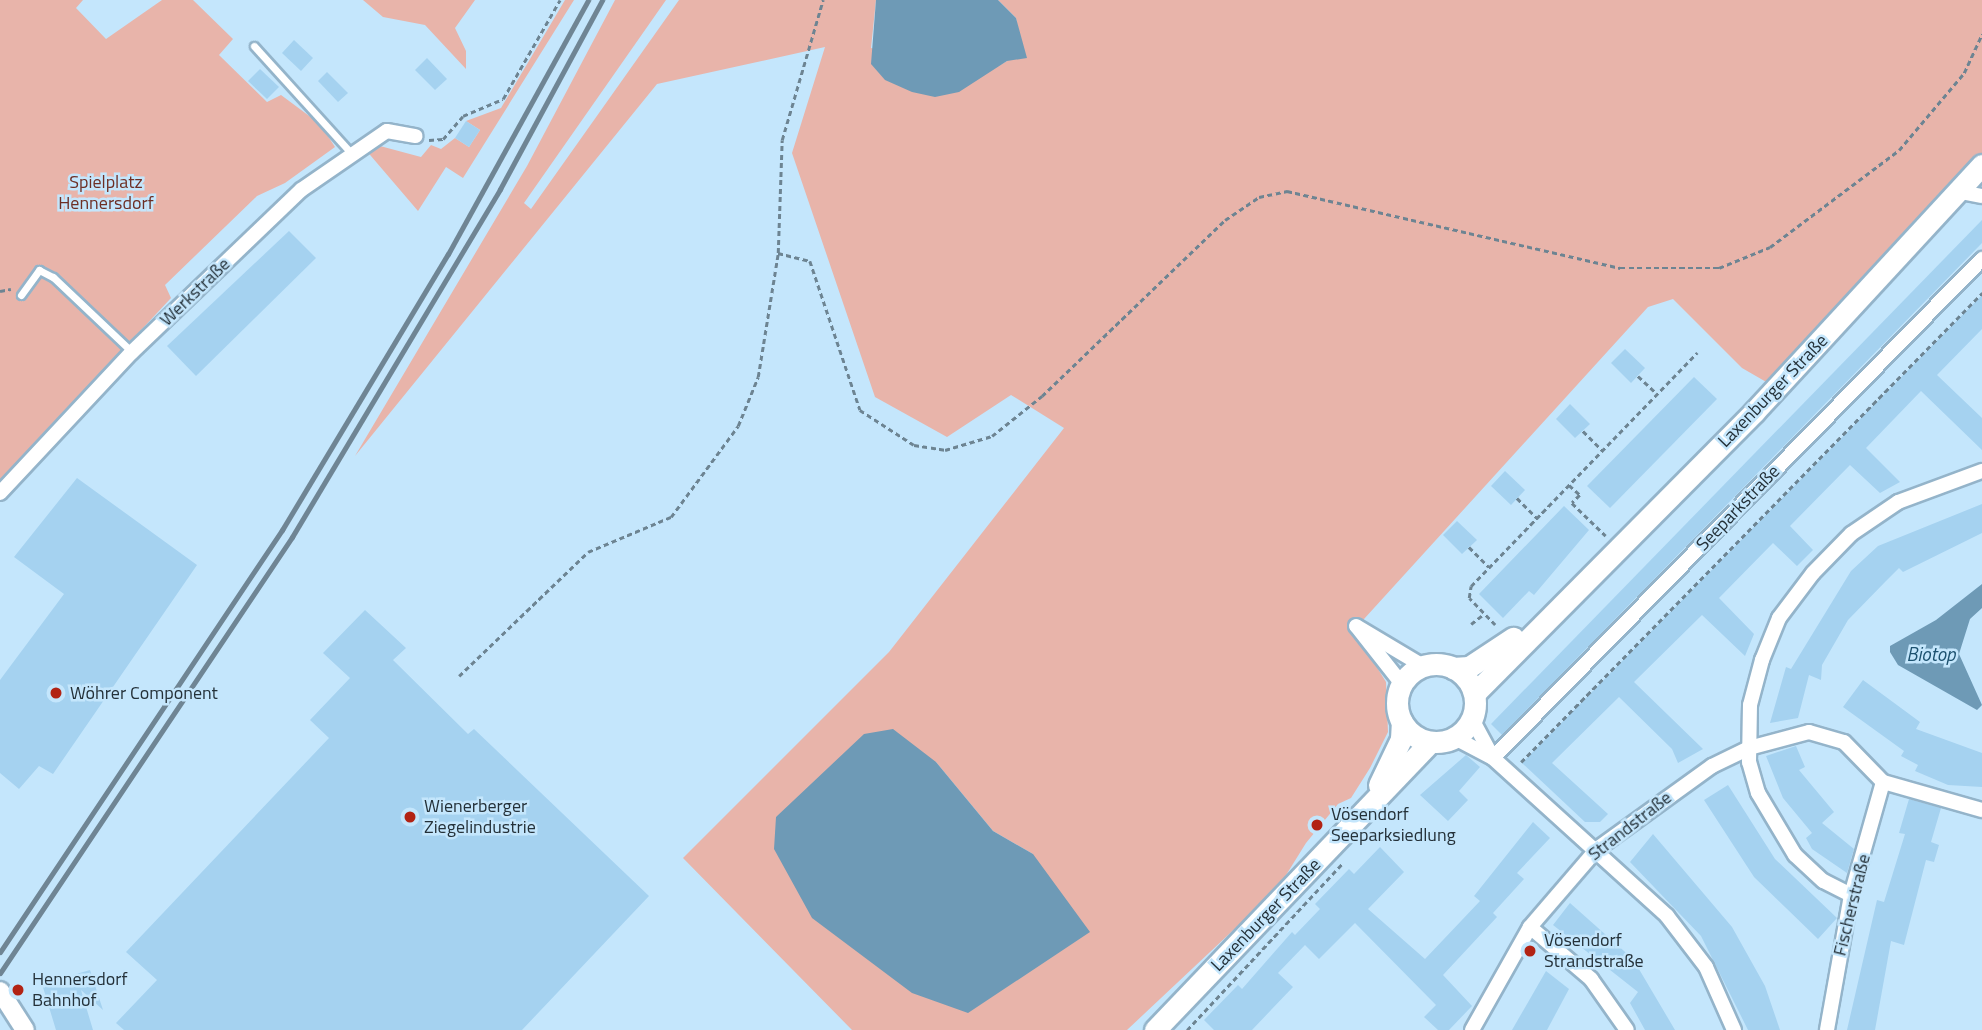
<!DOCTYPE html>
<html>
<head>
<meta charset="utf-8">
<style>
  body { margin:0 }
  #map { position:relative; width:1982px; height:1030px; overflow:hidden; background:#c4e6fc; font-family:"Titillium Web",sans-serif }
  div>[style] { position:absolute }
  .green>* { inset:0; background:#e8b4aa }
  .water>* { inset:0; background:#6e9ab6 }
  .building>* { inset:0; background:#a5d2f0 }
  .path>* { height:2.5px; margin-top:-1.25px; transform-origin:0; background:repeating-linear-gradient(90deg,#6d8492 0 5px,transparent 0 8.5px) }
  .roads { filter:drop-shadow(2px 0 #94b4ca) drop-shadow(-2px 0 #94b4ca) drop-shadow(0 2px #94b4ca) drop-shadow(0 -2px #94b4ca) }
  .service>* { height:7px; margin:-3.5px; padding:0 3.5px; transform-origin:3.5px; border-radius:3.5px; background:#fff }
  .minor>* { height:14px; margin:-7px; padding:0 7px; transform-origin:7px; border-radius:7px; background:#fff }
  .tertiary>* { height:18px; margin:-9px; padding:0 9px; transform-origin:9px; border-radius:9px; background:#fff }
  .secondary>* { height:21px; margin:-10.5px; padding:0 10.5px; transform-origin:10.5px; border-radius:10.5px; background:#fff }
  .secondary>.ring { margin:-10.5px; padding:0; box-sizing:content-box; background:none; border:21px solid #fff; border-radius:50% }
  .rail>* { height:5px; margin:-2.5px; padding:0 2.5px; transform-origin:2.5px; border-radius:2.5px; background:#6f8594 }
  .dots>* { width:19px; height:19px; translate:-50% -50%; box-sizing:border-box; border:4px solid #c4e6fc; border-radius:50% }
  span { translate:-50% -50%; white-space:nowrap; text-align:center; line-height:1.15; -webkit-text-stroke:5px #c4e6fc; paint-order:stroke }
  .park-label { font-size:18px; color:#6d2e24 }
  .street-label { font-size:18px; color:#243139 }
  .poi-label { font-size:18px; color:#243139 }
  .left { translate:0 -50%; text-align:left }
  .water-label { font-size:19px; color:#1c516f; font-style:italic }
</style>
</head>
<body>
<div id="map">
  <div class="green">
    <div style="clip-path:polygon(0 0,83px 0,76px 8px,106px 39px,162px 0,193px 0,233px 39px,219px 55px,267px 102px,281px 95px,320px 124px,335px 147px,285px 183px,257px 196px,165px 285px,171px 298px,0 481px)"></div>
    <div style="clip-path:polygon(363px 0,475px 0,455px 28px,466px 51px,466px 69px,425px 25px,383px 17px)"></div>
    <div style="clip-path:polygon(565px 0,574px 0,463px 178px,446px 167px,418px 211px,365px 149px,380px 146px,421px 157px,431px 145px,441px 149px,455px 138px,469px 147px,480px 130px,466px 121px,501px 108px)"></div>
    <div style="clip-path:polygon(evenodd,615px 0,666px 0,524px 203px,531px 209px,679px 0,876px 0,871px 48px,990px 71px,1007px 61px,1020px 40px,1016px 18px,998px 0,1982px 0,1982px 153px,1768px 383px,1742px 368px,1673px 299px,1648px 307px,1354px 630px,1386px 682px,1388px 732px,1370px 768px,1351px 798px,1338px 804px,1306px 843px,1278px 888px,1127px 1030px,852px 1030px,683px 858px,889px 652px,1064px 428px,1011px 395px,947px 437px,875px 397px,792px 153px,825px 47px,657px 84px,355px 456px,527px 166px,615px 0,936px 762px,993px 831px,1033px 854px,776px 817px,936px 762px)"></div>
  </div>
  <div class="water">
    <div style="clip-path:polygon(876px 0,998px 0,1016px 18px,1027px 58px,1007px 61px,959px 92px,935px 97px,912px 92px,885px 80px,871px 64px)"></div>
    <div style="clip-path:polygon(1982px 584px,1982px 608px,1970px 619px,1959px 654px,1982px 705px,1977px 710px,1898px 665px,1890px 652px,1890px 646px,1936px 620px)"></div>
    <div style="clip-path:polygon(893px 729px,936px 762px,993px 831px,1033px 854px,1090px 932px,968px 1013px,912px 993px,812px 918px,774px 849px,776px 817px,864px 734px)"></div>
  </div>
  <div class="building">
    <div style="clip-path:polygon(294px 40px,313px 58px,301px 71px,282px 53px)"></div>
    <div style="clip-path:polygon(427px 58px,447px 79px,435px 90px,415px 70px)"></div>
    <div style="clip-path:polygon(260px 69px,279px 87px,267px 99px,248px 81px)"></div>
    <div style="clip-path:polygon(327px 72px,348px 93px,338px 102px,318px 81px)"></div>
    <div style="clip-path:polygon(466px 121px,480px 130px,469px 147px,455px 138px)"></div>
    <div style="clip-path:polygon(1982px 220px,1982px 243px,1502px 735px,1491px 724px)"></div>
    <div style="clip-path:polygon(289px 231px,316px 258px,196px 376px,167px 346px)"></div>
    <div style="clip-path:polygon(1982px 295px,1982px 329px,1937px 375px,1982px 418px,1982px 450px,1921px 391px,1866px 448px,1900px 482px,1880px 493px,1850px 465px,1790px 526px,1813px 550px,1797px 566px,1773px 543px,1719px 598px,1754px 634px,1745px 656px,1702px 615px,1634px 682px,1703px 749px,1678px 763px,1672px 749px,1619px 697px,1552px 763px,1608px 814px,1600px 822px,1585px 822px,1522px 763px)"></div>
    <div style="clip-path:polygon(1625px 349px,1645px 368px,1631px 383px,1611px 363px)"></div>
    <div style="clip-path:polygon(1694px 377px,1717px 399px,1610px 508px,1587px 486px)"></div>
    <div style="clip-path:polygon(1570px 404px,1590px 424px,1575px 438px,1556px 419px)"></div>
    <div style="clip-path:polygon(1505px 471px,1525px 490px,1511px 505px,1491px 486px)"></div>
    <div style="clip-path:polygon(77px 478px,197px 565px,53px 774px,39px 766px,19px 789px,0 773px,0 680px,64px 594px,14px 557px)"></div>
    <div style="clip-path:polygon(1982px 504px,1982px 533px,1903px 572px,1899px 568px,1886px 581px,1848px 620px,1822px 665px,1821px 680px,1809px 675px,1798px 718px,1770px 723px,1786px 667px,1791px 669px,1851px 571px,1878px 546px)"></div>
    <div style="clip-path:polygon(1564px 506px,1589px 530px,1534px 595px,1529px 591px,1503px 618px,1479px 594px)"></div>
    <div style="clip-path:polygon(1457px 521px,1477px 540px,1462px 554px,1443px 535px)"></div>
    <div style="clip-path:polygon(365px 610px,406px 648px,393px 660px,468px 734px,474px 729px,649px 896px,522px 1030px,124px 1030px,116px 1023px,157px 980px,126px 952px,329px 738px,310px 720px,350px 678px,323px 653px)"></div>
    <div style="clip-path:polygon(1863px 680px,1920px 722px,1916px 729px,1982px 753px,1982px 787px,1948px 785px,1915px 771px,1918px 765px,1901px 756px,1904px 751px,1843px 707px)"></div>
    <div style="clip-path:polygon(1796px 746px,1805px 767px,1799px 770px,1834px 812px,1822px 823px,1854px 849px,1847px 873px,1812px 849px,1806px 838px,1812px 833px,1783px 798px,1766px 756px)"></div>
    <div style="clip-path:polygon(1466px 755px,1480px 767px,1459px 791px,1468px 800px,1448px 821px,1420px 795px)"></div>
    <div style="clip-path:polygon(1728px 785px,1775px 859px,1837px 918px,1818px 939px,1754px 877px,1704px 800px)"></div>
    <div style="clip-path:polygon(1909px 799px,1941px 808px,1931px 842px,1939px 845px,1934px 862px,1926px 860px,1904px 945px,1891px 941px,1875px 1030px,1847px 1030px,1877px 900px,1884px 902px,1905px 834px,1899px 833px)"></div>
    <div style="clip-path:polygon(1533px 822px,1550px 838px,1517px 873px,1524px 879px,1493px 913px,1497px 917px,1443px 975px,1472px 1006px,1449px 1030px,1438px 1030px,1424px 1017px,1436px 1005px,1355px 923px,1319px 959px,1305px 945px,1278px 973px,1293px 987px,1252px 1030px,1214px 1030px,1204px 1020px,1238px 985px,1242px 989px,1292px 932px,1295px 935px,1320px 909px,1315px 904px,1349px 869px,1354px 874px,1380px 847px,1404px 872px,1368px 909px,1425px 959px,1480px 901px,1474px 896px)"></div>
    <div style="clip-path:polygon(1653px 834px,1732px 927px,1765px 986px,1780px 1030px,1748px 1030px,1701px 936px,1630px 862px)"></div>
    <div style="clip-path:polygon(1570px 903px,1633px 959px,1675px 1030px,1645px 1030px,1630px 1003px,1638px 992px,1553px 925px)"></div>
    <div style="clip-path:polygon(90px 970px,103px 1010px,81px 990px,93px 1030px,56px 1030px,42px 984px)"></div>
    <div style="clip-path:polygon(1546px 971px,1569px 989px,1547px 1030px,1512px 1030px)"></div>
  </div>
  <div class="path">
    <div style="left:429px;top:140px;width:14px;rotate:-4deg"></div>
    <div style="left:443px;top:139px;width:30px;rotate:-49deg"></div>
    <div style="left:463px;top:116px;width:43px;rotate:-23deg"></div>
    <div style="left:503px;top:99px;width:114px;rotate:-60.1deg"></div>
    <div style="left:778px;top:253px;width:33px;rotate:14deg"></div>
    <div style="left:810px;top:261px;width:157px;rotate:71.4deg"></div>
    <div style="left:860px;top:410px;width:64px;rotate:32.9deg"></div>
    <div style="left:914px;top:445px;width:31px;rotate:9deg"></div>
    <div style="left:945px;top:450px;width:49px;rotate:-16.6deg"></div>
    <div style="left:992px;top:436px;width:64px;rotate:-38.7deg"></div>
    <div style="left:1042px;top:396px;width:254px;rotate:-43.9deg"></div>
    <div style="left:1225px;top:220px;width:41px;rotate:-34.1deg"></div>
    <div style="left:1259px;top:197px;width:29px;rotate:-12deg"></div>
    <div style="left:1287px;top:191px;width:342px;rotate:13deg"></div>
    <div style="left:1620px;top:268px;width:99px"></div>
    <div style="left:1719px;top:268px;width:55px;rotate:-22.4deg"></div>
    <div style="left:1770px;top:247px;width:161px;rotate:-36.9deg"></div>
    <div style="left:1899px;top:150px;width:101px;rotate:-49.8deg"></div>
    <div style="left:1964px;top:73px;width:43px;rotate:-65.2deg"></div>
    <div style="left:0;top:291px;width:11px;rotate:-10deg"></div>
    <div style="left:1638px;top:376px;width:26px;rotate:43deg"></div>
    <div style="left:1583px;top:431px;width:27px;rotate:45deg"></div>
    <div style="left:1569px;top:485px;width:15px;rotate:42deg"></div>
    <div style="left:1580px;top:495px;width:11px;rotate:135deg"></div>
    <div style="left:1572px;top:503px;width:47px;rotate:44.1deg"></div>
    <div style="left:1517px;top:498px;width:28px;rotate:45deg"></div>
    <div style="left:1469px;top:547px;width:28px;rotate:45deg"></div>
    <div style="left:1471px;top:624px;width:16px;rotate:-38deg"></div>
    <div style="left:1495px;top:625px;width:37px;rotate:-134deg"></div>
    <div style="left:1469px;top:598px;width:12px;rotate:-81deg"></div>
    <div style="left:1471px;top:586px;width:325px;rotate:-45.9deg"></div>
    <div style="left:459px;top:676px;width:179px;rotate:-43.9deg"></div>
    <div style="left:588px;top:552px;width:90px;rotate:-22.9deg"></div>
    <div style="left:671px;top:517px;width:113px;rotate:-53.6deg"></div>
    <div style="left:738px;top:426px;width:53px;rotate:-67.8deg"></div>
    <div style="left:758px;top:377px;width:126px;rotate:-80.8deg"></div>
    <div style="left:778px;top:253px;width:113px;rotate:-88deg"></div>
    <div style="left:782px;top:140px;width:146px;rotate:-73.7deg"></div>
    <div style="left:1521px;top:762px;width:658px;rotate:-45.49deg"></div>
    <div style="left:1187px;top:1030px;width:227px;rotate:-47deg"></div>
  </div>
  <div class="roads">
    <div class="service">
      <div style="left:254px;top:46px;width:144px;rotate:47.8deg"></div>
      <div style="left:21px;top:295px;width:31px;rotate:-54deg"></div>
      <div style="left:39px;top:270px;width:16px;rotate:27deg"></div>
      <div style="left:53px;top:277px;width:109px;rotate:43.5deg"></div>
    </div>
    <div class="minor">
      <div style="left:1961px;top:192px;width:21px;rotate:11deg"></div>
      <div style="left:0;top:493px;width:193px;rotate:-46.9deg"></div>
      <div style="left:132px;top:352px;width:234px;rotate:-43.8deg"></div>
      <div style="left:301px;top:190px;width:104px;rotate:-34.5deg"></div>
      <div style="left:387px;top:131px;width:29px;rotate:10deg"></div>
      <div style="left:1356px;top:626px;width:78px;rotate:30.8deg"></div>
      <div style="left:1357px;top:627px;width:73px;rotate:51.7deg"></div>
      <div style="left:1472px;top:719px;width:44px;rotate:61.7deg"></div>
      <div style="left:1455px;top:738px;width:43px;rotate:27.8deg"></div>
      <div style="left:1493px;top:758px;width:235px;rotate:42.2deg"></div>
      <div style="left:1667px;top:916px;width:64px;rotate:52.6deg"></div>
      <div style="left:1706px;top:967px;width:69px;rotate:66deg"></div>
      <div style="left:1493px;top:758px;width:699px;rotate:-45.58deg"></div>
      <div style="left:1883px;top:782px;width:103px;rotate:15.8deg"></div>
      <div style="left:1851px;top:895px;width:31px;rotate:-153deg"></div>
      <div style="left:1823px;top:881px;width:38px;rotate:-137deg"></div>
      <div style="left:1795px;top:855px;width:72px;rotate:-120.8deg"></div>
      <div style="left:1758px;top:793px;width:32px;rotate:-106deg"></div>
      <div style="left:1749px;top:762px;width:57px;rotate:-89deg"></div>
      <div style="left:1750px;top:705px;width:47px;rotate:-75.1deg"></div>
      <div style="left:1762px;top:660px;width:45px;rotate:-68deg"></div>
      <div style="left:1779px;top:618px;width:56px;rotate:-52.9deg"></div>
      <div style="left:1813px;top:573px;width:54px;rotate:-45.7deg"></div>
      <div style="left:1851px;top:534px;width:57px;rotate:-34.2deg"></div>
      <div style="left:1898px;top:502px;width:90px;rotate:-20.3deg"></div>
      <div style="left:1530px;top:927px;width:80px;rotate:40.4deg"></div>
      <div style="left:1591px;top:979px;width:62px;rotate:54.8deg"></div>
      <div style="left:1472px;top:1030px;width:118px;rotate:-60.6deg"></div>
      <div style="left:1530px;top:927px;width:103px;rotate:-49.3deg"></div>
      <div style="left:1597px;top:849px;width:142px;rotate:-35.8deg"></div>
      <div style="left:1712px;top:766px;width:41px;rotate:-25.9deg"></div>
      <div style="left:1749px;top:748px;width:62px;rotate:-14.9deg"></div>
      <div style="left:1809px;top:732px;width:36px;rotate:16deg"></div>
      <div style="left:1844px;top:742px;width:56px;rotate:45.7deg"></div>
      <div style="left:1883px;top:782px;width:117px;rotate:105.8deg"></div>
      <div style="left:1851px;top:895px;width:137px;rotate:100.1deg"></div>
    </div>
    <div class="tertiary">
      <div style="left:0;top:991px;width:46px;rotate:57.3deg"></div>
    </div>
    <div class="secondary">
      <div class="ring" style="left:1397px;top:664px;width:57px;height:57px"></div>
      <div style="left:1453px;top:668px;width:16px;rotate:-4deg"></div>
      <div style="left:1469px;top:667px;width:53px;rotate:-33.4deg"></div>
      <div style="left:1475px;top:693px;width:396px;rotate:-45.2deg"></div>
      <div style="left:1754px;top:412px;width:336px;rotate:-47.3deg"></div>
      <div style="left:1379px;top:785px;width:51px;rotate:-64.4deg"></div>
      <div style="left:1401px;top:739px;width:17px;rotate:-87deg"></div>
      <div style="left:1155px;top:1030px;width:398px;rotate:-46.3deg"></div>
    </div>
  </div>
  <div class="rail">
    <div style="left:0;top:952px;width:508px;rotate:-56.25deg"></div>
    <div style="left:282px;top:530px;width:322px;rotate:-59deg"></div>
    <div style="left:448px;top:254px;width:290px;rotate:-61.1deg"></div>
    <div style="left:0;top:973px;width:525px;rotate:-56.19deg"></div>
    <div style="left:292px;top:537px;width:405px;rotate:-59.1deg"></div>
    <div style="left:500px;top:189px;width:215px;rotate:-61.6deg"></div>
  </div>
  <div class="dots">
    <div style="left:56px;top:693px;background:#b22314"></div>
    <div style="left:410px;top:817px;background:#b22314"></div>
    <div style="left:1317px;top:825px;background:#b22314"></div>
    <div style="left:1530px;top:951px;background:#b22314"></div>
    <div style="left:18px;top:990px;background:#b22314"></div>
  </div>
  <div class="park-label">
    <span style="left:106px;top:193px">Spielplatz<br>Hennersdorf</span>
  </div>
  <div class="street-label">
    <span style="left:195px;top:292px;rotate:-44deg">Werkstraße</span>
    <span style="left:1773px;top:391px;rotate:-46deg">Laxenburger Straße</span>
    <span style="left:1738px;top:508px;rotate:-46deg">Seeparkstraße</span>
    <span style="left:1630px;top:826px;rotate:-38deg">Strandstraße</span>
    <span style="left:1852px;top:905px;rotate:-76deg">Fischerstraße</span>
    <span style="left:1266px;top:915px;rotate:-46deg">Laxenburger Straße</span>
  </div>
  <div class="poi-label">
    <span class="left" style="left:70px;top:693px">Wöhrer Component</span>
    <span class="left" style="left:424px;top:817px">Wienerberger<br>Ziegelindustrie</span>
    <span class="left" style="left:1331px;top:825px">Vösendorf<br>Seeparksiedlung</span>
    <span class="left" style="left:1544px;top:951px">Vösendorf<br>Strandstraße</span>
    <span class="left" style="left:32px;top:990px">Hennersdorf<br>Bahnhof</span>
  </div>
  <div class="water-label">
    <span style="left:1931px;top:654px">Biotop</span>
  </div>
</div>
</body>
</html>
